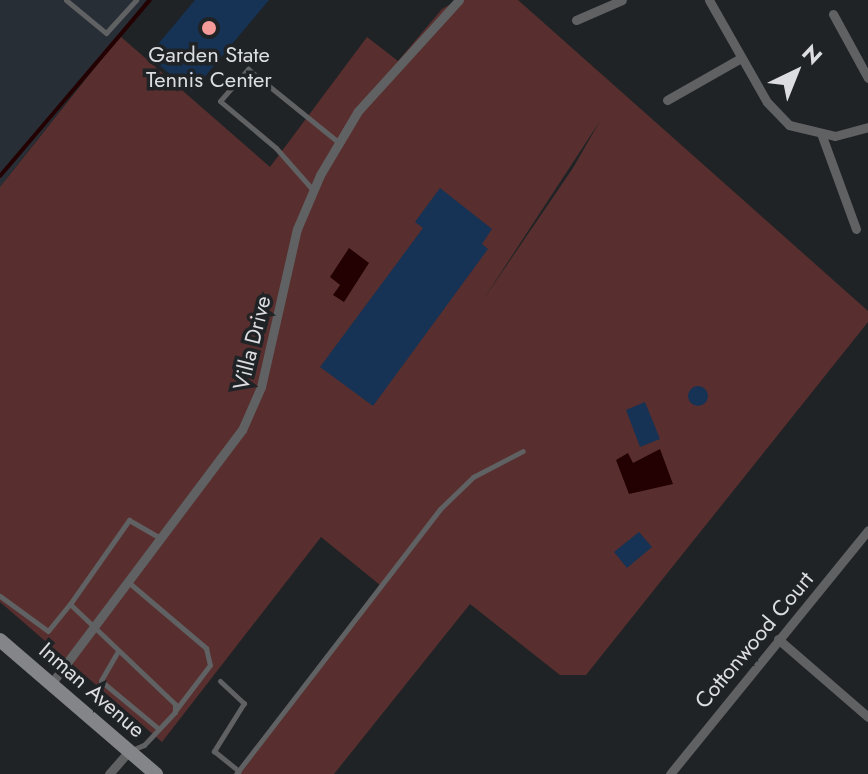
<!DOCTYPE html>
<html>
<head>
<meta charset="utf-8">
<style>
  body { margin:0 }
  #map { position:relative; width:868px; height:774px; overflow:hidden; background:#202326; font-family:Jost,sans-serif }
  div>[style] { position:absolute }
  .built>* { inset:0; background:#282e35 }
  .green>* { inset:0; background:#582f2e }
  .water>* { inset:0; background:#230002 }
  .stream>* { height:4px; margin:-2px; padding:0 2px; transform-origin:2px; border-radius:2px; background:#230002 }
  .building>* { inset:0; background:#163254 }
  .round { border-radius:50% }
  .lane>* { height:5px; margin:-2.5px; padding:0 2.5px; transform-origin:2.5px; border-radius:2.5px; background:#606163 }
  .street>* { height:9px; margin:-4.5px; padding:0 4.5px; transform-origin:4.5px; border-radius:4.5px; background:#606163 }
  .secondary>* { height:14px; margin:-7px; padding:0 7px; transform-origin:7px; border-radius:7px; background:#838588 }
  .dots>* { width:22px; height:22px; translate:-50% -50%; box-sizing:border-box; border:4px solid #202326; border-radius:50% }
  span { translate:-50% -50%; white-space:nowrap; text-align:center; line-height:1.15; -webkit-text-stroke:7px #202326; paint-order:stroke }
  .poi-label { font-size:22px; color:#dcdde0 }
  .street-label { font-size:22px; color:#dcdde0 }
  .north { position:absolute; left:756px; top:32px; width:80px; height:80px; -webkit-text-stroke:6px #202326; paint-order:stroke; rotate:43deg; font-size:22px; font-weight:700; line-height:32px; text-align:center; color:#dcdde0 }
  .north::after { content:''; display:block; margin:auto; width:28px; height:36px; background:#dcdde0; clip-path:polygon(50% 0,100% 100%,50% 72%,0 100%) }
</style>
</head>
<body>
<div id="map">
  <div class="built">
    <div style="clip-path:polygon(0 0,146px 0,0 187px)"></div>
  </div>
  <div class="green">
    <div style="clip-path:polygon(evenodd,458px 0,518px 0,868px 311px,868px 322px,586px 675px,560px 675px,470px 604px,334px 774px,240px 774px,380px 585px,321px 537px,162px 742px,0 602px,0 187px,120px 36px,270px 167px,367px 37px,398px 61px,442px 9px,458px 0,600px 121px,573px 168px,483px 300px,600px 121px)"></div>
  </div>
  <div class="water">
    <div style="clip-path:polygon(349px 248px,369px 263px,344px 302px,333px 295px,340px 285px,330px 277px)"></div>
    <div style="clip-path:polygon(660px 449px,673px 484px,629px 494px,616px 460px,628px 453px,633px 463px)"></div>
  </div>
  <div class="stream">
    <div style="left:0;top:176px;width:231px;rotate:-49.6deg"></div>
  </div>
  <div class="building">
    <div style="clip-path:polygon(195px 0,269px 0,192px 92px,148px 56px)"></div>
    <div style="clip-path:polygon(440px 188px,492px 229px,482px 244px,488px 249px,373px 406px,320px 367px,423px 228px,415px 222px)"></div>
    <div class="round" style="left:688px;top:386px;width:20px;height:20px"></div>
    <div style="clip-path:polygon(645px 402px,660px 439px,640px 447px,626px 410px)"></div>
    <div style="clip-path:polygon(639px 532px,652px 547px,627px 568px,614px 552px)"></div>
  </div>
  <div class="lane">
    <div style="left:66px;top:0;width:52px;rotate:39.5deg"></div>
    <div style="left:106px;top:33px;width:45px;rotate:-47.7deg"></div>
    <div style="left:313px;top:190px;width:56px;rotate:-131.4deg"></div>
    <div style="left:276px;top:148px;width:73px;rotate:-140deg"></div>
    <div style="left:220px;top:101px;width:43px;rotate:-48.8deg"></div>
    <div style="left:248px;top:69px;width:116px;rotate:39deg"></div>
    <div style="left:127px;top:581px;width:104px;rotate:40.3deg"></div>
    <div style="left:206px;top:648px;width:17px;rotate:77deg"></div>
    <div style="left:210px;top:665px;width:58px;rotate:127.3deg"></div>
    <div style="left:0;top:596px;width:59px;rotate:36.1deg"></div>
    <div style="left:48px;top:631px;width:35px;rotate:-51deg"></div>
    <div style="left:118px;top:651px;width:34px;rotate:120deg"></div>
    <div style="left:101px;top:681px;width:75px;rotate:39.6deg"></div>
    <div style="left:220px;top:681px;width:33px;rotate:43deg"></div>
    <div style="left:244px;top:703px;width:57px;rotate:122deg"></div>
    <div style="left:214px;top:751px;width:32px;rotate:39deg"></div>
    <div style="left:132px;top:750px;width:13px;rotate:-23deg"></div>
    <div style="left:144px;top:745px;width:45px;rotate:-46.8deg"></div>
    <div style="left:175px;top:712px;width:8px;rotate:-90deg"></div>
    <div style="left:175px;top:704px;width:145px;rotate:-136.4deg"></div>
    <div style="left:70px;top:604px;width:103px;rotate:-54.9deg"></div>
    <div style="left:129px;top:520px;width:34px;rotate:30deg"></div>
    <div style="left:236px;top:774px;width:334px;rotate:-52.4deg"></div>
    <div style="left:440px;top:509px;width:46px;rotate:-44.1deg"></div>
    <div style="left:473px;top:477px;width:56px;rotate:-27.5deg"></div>
  </div>
  <div class="street">
    <div style="left:709px;top:0;width:117px;rotate:60.4deg"></div>
    <div style="left:767px;top:102px;width:32px;rotate:46deg"></div>
    <div style="left:789px;top:125px;width:47px;rotate:13.4deg"></div>
    <div style="left:835px;top:136px;width:34px;rotate:-15deg"></div>
    <div style="left:833px;top:14px;width:73px;rotate:61.3deg"></div>
    <div style="left:576px;top:20px;width:50px;rotate:-23.5deg"></div>
    <div style="left:667px;top:100px;width:85px;rotate:-29.6deg"></div>
    <div style="left:822px;top:136px;width:99px;rotate:69.9deg"></div>
    <div style="left:778px;top:639px;width:119px;rotate:40.9deg"></div>
    <div style="left:51px;top:684px;width:318px;rotate:-53.1deg"></div>
    <div style="left:242px;top:430px;width:47px;rotate:-66.2deg"></div>
    <div style="left:261px;top:387px;width:162px;rotate:-77.2deg"></div>
    <div style="left:297px;top:229px;width:59px;rotate:-66.9deg"></div>
    <div style="left:320px;top:175px;width:74px;rotate:-59.3deg"></div>
    <div style="left:358px;top:111px;width:150px;rotate:-47.7deg"></div>
    <div style="left:109px;top:774px;width:30px;rotate:-49deg"></div>
    <div style="left:670px;top:774px;width:314px;rotate:-50.9deg"></div>
  </div>
  <div class="secondary">
    <div style="left:0;top:640px;width:206px;rotate:40.7deg"></div>
  </div>
  <div class="dots">
    <div style="left:209px;top:28px;background:#f59b99"></div>
  </div>
  <div class="poi-label">
    <span style="left:209px;top:67px">Garden State<br>Tennis Center</span>
  </div>
  <div class="street-label">
    <span style="left:252px;top:343px;rotate:-76deg">Villa Drive</span>
    <span style="left:754px;top:640px;rotate:-50deg">Cottonwood Court</span>
    <span style="left:92px;top:690px;rotate:41deg">Inman Avenue</span>
  </div>
  <div class="north">N</div>
</div>
</body>
</html>
